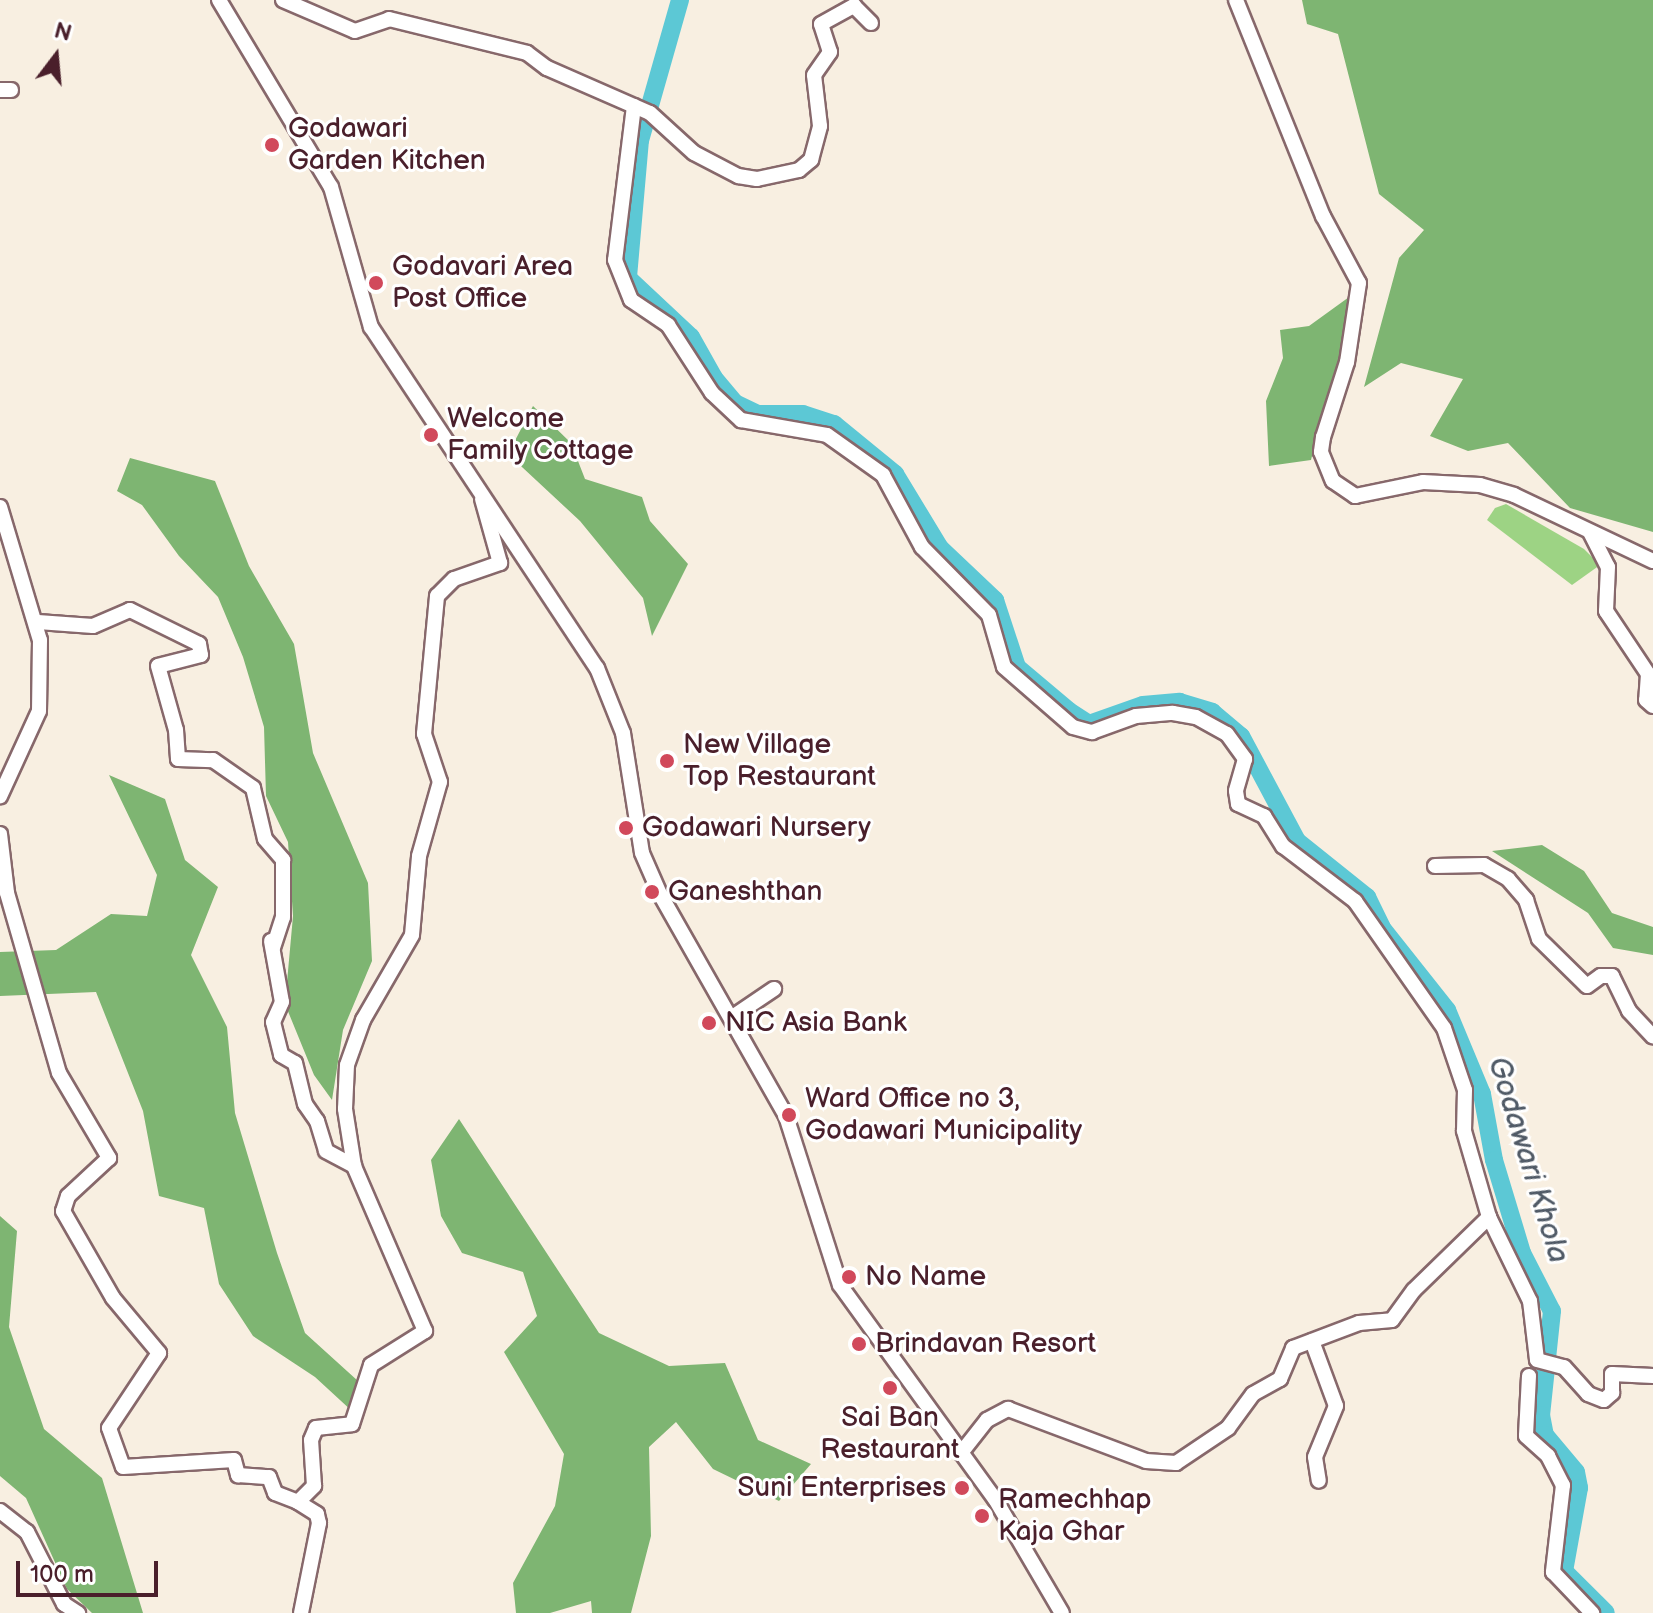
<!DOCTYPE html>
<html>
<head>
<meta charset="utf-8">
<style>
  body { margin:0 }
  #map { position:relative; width:1653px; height:1613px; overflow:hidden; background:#f8efe1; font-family:"Balsamiq Sans",sans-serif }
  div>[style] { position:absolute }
  .green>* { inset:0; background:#9dd384 }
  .forest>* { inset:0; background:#7eb572 }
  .river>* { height:18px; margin:-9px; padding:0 9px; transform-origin:9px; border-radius:9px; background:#5cc8d5 }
  .roads { filter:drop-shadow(2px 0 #87686b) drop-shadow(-2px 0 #87686b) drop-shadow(0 2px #87686b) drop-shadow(0 -2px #87686b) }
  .minor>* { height:14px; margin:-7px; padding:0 7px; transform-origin:7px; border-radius:7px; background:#fff }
  .dots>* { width:22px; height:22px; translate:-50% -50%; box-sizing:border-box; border:4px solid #fff; border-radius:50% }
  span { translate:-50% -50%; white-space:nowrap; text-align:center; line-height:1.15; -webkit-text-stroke:6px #fff; paint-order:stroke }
  .poi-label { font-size:28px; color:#4a1f2b }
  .left { translate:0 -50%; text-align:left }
  .right { translate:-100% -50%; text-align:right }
  .water-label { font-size:30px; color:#505a66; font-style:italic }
  .north { position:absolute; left:16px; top:16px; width:80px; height:80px; -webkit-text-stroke:6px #fff; paint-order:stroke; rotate:16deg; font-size:22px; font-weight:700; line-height:32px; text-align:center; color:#4a1f2b }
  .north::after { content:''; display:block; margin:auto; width:28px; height:36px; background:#4a1f2b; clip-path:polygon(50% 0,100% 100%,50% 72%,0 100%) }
  .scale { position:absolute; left:16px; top:1561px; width:142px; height:36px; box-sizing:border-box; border:4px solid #4a1f2b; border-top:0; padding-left:10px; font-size:24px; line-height:28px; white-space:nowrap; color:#4a1f2b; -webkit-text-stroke:6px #fff; paint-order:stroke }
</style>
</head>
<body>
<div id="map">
  <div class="green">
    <div style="clip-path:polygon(1506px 504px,1584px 549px,1600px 565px,1572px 585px,1487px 520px,1495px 508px)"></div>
  </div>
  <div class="forest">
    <div style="clip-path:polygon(1302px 0,1653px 0,1653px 532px,1570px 508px,1508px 443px,1468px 451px,1430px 436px,1463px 379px,1401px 363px,1364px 387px,1399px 258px,1424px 230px,1379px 194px,1338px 34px,1307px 24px)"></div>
    <div style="clip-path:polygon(1356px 292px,1344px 371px,1321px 421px,1311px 460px,1269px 466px,1266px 401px,1283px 358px,1280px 330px,1309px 326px)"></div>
    <div style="clip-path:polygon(533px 406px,571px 443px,585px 479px,642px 497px,650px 521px,688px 564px,652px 636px,643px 598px,580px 521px,508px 454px)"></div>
    <div style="clip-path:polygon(130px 458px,215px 481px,249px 566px,294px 644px,313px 753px,368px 883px,372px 961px,343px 1030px,332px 1100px,314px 1075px,285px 1004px,293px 916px,288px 842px,266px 796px,264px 727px,243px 657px,218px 597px,179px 556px,142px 505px,117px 491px)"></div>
    <div style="clip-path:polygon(109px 775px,165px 799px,185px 860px,218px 887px,191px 955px,227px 1027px,235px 1113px,277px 1253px,305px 1333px,358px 1381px,353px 1412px,315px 1377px,253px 1336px,219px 1284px,204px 1208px,159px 1196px,143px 1111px,96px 992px,0 996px,0 952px,56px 950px,111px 914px,147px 916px,157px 875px)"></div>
    <div style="clip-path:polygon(1542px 845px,1584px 871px,1612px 913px,1653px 927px,1653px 955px,1613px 948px,1588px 913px,1492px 851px)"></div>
    <div style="clip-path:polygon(459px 1119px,599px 1333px,669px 1366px,725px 1363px,758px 1440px,811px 1464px,779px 1501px,713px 1469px,676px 1422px,649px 1447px,651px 1536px,631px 1613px,592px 1613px,591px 1601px,550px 1613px,516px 1613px,513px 1583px,555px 1506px,564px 1454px,504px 1352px,537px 1316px,523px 1272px,462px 1253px,441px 1216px,431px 1160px)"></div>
    <div style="clip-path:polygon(0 1216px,17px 1231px,9px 1327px,44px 1429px,102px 1478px,143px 1613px,92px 1613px,67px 1589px,26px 1498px,0 1476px)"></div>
  </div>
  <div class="river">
    <div style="left:680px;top:0;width:146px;rotate:105.9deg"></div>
    <div style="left:640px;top:140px;width:139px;rotate:95deg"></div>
    <div style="left:628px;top:278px;width:86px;rotate:43.1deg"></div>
    <div style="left:691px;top:337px;width:47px;rotate:60.7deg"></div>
    <div style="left:714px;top:378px;width:33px;rotate:50deg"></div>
    <div style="left:735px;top:403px;width:25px;rotate:26deg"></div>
    <div style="left:758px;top:414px;width:45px"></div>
    <div style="left:803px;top:414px;width:33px;rotate:18deg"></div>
    <div style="left:834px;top:424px;width:79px;rotate:39.3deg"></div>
    <div style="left:895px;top:474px;width:87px;rotate:58.7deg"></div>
    <div style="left:940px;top:548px;width:76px;rotate:43.4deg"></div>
    <div style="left:995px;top:600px;width:71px;rotate:71.8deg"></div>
    <div style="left:1017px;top:667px;width:68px;rotate:40.2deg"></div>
    <div style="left:1069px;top:711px;width:24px;rotate:33deg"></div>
    <div style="left:1089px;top:724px;width:57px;rotate:-19.4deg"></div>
    <div style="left:1143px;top:705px;width:37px;rotate:-5deg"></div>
    <div style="left:1180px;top:702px;width:34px;rotate:17deg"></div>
    <div style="left:1212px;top:712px;width:38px;rotate:40deg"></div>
    <div style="left:1241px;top:736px;width:119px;rotate:61.9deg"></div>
    <div style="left:1297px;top:841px;width:90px;rotate:38.7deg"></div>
    <div style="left:1367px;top:897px;width:34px;rotate:64deg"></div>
    <div style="left:1382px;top:928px;width:105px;rotate:51.6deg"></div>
    <div style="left:1447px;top:1010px;width:91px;rotate:67.4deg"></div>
    <div style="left:1482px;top:1094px;width:67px;rotate:79.7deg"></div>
    <div style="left:1494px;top:1160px;width:97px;rotate:73.2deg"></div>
    <div style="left:1522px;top:1253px;width:65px;rotate:62.7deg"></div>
    <div style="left:1552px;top:1311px;width:105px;rotate:96deg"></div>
    <div style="left:1541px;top:1415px;width:20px;rotate:79deg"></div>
    <div style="left:1545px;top:1435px;width:48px;rotate:50deg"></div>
    <div style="left:1576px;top:1472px;width:16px;rotate:79deg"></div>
    <div style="left:1579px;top:1488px;width:84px;rotate:100.2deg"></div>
    <div style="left:1564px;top:1571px;width:59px;rotate:45deg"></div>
  </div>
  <div class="roads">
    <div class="minor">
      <div style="left:219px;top:0;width:218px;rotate:59.1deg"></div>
      <div style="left:331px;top:187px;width:146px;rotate:74.1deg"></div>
      <div style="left:371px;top:327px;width:409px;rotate:56.5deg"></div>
      <div style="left:597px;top:668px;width:70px;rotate:68.2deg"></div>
      <div style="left:623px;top:733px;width:121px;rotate:81deg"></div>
      <div style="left:642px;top:853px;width:45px;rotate:66.3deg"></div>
      <div style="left:660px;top:894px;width:255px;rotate:60.4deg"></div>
      <div style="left:786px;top:1116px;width:177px;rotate:72.3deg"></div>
      <div style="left:840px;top:1285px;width:264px;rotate:54.1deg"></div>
      <div style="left:995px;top:1499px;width:132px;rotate:59.6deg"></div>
      <div style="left:283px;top:0;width:78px;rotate:23.3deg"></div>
      <div style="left:355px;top:31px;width:36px;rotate:-19deg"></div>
      <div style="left:389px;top:19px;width:142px;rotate:13.8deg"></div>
      <div style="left:527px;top:53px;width:25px;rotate:37deg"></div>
      <div style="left:547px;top:68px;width:112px;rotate:23.6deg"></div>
      <div style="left:650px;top:113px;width:59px;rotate:42.3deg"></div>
      <div style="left:694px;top:153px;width:50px;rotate:27.6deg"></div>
      <div style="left:738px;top:176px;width:19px;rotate:9deg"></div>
      <div style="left:757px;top:179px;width:43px;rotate:-12.1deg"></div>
      <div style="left:799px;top:170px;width:16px;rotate:-40deg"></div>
      <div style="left:811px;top:160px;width:35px;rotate:-75deg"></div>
      <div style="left:820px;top:126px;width:51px;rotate:-96.7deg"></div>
      <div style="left:814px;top:75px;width:28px;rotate:-55deg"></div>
      <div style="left:830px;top:52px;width:29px;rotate:-108deg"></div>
      <div style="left:821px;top:24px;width:38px;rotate:-29deg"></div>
      <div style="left:854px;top:6px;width:24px;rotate:45deg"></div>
      <div style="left:1236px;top:0;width:233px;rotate:68.1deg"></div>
      <div style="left:1323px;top:216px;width:76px;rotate:61.8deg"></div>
      <div style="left:1359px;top:283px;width:80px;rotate:98.6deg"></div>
      <div style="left:1347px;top:362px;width:79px;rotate:107.7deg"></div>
      <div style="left:1323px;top:437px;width:15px;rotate:98deg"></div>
      <div style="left:1321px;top:452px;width:31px;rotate:68deg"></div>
      <div style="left:1333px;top:481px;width:27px;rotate:34deg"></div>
      <div style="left:1355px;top:496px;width:69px;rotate:-11.6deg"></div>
      <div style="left:1423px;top:482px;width:57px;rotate:3deg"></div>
      <div style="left:1480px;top:485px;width:35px;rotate:16deg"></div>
      <div style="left:1514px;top:495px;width:154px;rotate:25.4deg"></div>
      <div style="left:0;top:90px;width:11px"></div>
      <div style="left:634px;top:106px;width:155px;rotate:97deg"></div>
      <div style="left:615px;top:260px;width:43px;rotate:68.2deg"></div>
      <div style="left:631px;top:300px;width:45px;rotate:34deg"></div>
      <div style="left:668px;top:325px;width:81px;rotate:57.1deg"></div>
      <div style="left:712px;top:393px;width:40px;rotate:43deg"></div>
      <div style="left:741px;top:420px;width:87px;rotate:9.9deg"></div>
      <div style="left:827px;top:435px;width:69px;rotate:35.5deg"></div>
      <div style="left:883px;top:475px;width:82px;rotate:61.6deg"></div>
      <div style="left:922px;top:547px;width:95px;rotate:45.4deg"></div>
      <div style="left:989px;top:615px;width:54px;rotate:73.9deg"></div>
      <div style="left:1004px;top:667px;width:91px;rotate:41deg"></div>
      <div style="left:1073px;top:727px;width:20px;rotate:15deg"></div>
      <div style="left:1092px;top:732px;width:47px;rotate:-20deg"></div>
      <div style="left:1136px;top:716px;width:37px;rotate:-5deg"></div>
      <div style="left:1173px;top:713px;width:23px;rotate:10deg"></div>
      <div style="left:1196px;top:717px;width:35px;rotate:29deg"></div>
      <div style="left:1227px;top:734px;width:31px;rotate:54deg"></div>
      <div style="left:1245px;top:759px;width:33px;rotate:106deg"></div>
      <div style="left:1236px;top:791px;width:13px;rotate:81deg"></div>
      <div style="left:1238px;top:804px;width:29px;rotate:25deg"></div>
      <div style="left:1264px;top:816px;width:36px;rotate:58deg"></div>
      <div style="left:1283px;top:846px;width:91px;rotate:37.4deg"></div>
      <div style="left:1355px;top:901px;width:155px;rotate:55deg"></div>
      <div style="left:1444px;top:1028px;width:65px;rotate:71.3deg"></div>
      <div style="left:1465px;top:1090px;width:41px;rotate:91.4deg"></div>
      <div style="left:1464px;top:1131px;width:90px;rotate:73.8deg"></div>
      <div style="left:0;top:507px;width:139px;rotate:73.3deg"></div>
      <div style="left:40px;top:640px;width:71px;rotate:90.8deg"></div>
      <div style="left:39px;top:711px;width:94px;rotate:114.6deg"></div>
      <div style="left:1590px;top:532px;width:39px;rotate:63deg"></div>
      <div style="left:1608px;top:567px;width:44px;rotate:92.6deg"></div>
      <div style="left:1606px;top:611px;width:76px;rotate:56.3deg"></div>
      <div style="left:1648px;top:674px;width:26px;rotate:94deg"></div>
      <div style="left:1646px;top:700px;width:9px;rotate:41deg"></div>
      <div style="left:38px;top:622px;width:55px;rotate:4.2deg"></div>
      <div style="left:93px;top:626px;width:40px;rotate:-23.4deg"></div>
      <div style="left:130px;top:610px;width:77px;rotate:26.2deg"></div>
      <div style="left:199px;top:644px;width:11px;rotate:80deg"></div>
      <div style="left:201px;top:655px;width:44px;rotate:165.7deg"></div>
      <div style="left:158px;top:666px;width:66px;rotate:74.3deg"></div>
      <div style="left:176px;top:730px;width:29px;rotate:86deg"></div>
      <div style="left:178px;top:759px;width:35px;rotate:2deg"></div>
      <div style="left:213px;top:760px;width:49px;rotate:35deg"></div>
      <div style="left:253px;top:788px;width:52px;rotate:76.8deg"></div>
      <div style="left:265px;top:839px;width:28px;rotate:49deg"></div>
      <div style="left:283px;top:860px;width:57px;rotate:90deg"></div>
      <div style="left:283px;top:917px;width:33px;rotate:108deg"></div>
      <div style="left:0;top:834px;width:59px;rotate:83.2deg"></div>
      <div style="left:7px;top:893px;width:187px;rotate:73.9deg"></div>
      <div style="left:59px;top:1073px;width:99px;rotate:59.5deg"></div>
      <div style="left:109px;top:1158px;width:56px;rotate:137.2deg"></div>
      <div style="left:68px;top:1196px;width:16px;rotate:108deg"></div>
      <div style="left:63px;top:1211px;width:100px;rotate:60.1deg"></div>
      <div style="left:113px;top:1298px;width:72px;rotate:50.1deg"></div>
      <div style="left:159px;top:1353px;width:90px;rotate:123.7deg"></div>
      <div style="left:109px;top:1428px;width:41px;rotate:70.3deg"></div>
      <div style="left:123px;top:1467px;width:111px;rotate:-3.6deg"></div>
      <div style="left:234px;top:1460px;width:16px;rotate:75deg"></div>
      <div style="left:238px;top:1475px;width:31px;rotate:4deg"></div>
      <div style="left:269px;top:1477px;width:17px;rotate:69deg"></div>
      <div style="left:275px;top:1493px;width:25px;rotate:21deg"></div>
      <div style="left:1435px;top:866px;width:49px;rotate:-1.2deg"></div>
      <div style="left:1484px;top:865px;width:28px;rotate:30deg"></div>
      <div style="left:1508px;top:879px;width:28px;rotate:49deg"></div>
      <div style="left:1526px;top:900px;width:41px;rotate:71.6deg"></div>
      <div style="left:1539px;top:939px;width:67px;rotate:44.4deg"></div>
      <div style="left:1587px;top:986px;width:17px;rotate:-36deg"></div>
      <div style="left:1601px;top:976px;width:11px"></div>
      <div style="left:1612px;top:976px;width:39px;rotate:64deg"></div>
      <div style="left:1629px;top:1011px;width:35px;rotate:47deg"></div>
      <div style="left:271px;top:941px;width:62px;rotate:79.8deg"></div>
      <div style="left:282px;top:1002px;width:22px;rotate:114deg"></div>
      <div style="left:273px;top:1022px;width:34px;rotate:76deg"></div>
      <div style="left:281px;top:1055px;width:16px;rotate:30deg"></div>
      <div style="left:295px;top:1063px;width:42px;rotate:76.3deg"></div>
      <div style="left:305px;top:1104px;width:21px;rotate:55deg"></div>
      <div style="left:317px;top:1121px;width:31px;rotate:73deg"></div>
      <div style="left:326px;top:1151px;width:32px;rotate:28deg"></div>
      <div style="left:731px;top:1018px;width:52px;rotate:-34deg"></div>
      <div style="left:1312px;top:1341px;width:69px;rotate:69.7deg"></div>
      <div style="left:1336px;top:1406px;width:55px;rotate:112.4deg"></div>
      <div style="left:1315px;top:1457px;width:24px;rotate:81deg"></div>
      <div style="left:1529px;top:1376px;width:60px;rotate:92.9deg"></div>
      <div style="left:1526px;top:1436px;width:30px;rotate:42deg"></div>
      <div style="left:1548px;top:1456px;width:33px;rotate:63deg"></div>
      <div style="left:1563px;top:1485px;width:88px;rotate:96.6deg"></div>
      <div style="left:1553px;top:1572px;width:57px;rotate:46.4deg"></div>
      <div style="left:961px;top:1453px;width:42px;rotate:-51.8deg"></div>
      <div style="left:987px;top:1420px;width:24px;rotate:-28deg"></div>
      <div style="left:1008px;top:1409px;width:147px;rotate:20.6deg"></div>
      <div style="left:1146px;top:1461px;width:30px;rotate:4deg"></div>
      <div style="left:1176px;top:1463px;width:63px;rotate:-33.9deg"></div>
      <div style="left:1228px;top:1428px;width:42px;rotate:-53.7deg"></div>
      <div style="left:1253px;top:1394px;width:31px;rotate:-29deg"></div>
      <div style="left:1280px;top:1379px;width:34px;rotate:-67deg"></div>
      <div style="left:1293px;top:1348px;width:71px;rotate:-20.7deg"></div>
      <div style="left:1359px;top:1323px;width:33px;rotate:-5deg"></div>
      <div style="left:1392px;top:1320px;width:37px;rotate:-54deg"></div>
      <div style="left:1414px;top:1290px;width:105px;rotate:-44.2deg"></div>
      <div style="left:1489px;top:1217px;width:93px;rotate:64deg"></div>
      <div style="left:1530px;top:1301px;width:59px;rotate:83.2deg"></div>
      <div style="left:1537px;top:1360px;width:28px;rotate:15deg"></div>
      <div style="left:1564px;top:1367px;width:36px;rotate:48deg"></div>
      <div style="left:1588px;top:1394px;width:17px;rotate:21deg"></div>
      <div style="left:1604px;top:1400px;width:11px;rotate:-41deg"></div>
      <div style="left:1612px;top:1393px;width:19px;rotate:-90deg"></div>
      <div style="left:1612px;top:1374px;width:41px;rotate:2.8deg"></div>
      <div style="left:0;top:1511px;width:34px;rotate:38deg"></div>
      <div style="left:27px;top:1532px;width:81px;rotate:62.8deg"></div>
      <div style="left:64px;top:1604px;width:17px;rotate:33deg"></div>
      <div style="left:301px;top:1613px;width:92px;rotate:-78.7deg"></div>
      <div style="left:319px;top:1523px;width:9px;rotate:-103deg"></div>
      <div style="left:317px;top:1514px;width:22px;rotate:-148deg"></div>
      <div style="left:298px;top:1502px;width:23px;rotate:-45deg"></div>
      <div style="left:314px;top:1486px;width:46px;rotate:-93.7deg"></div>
      <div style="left:311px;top:1440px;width:13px;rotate:-67deg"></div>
      <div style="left:316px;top:1428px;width:36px;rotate:-6deg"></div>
      <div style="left:352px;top:1424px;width:62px;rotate:-72.1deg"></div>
      <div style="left:371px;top:1365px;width:64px;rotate:-32.2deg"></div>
      <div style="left:425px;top:1331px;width:180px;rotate:-113.3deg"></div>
      <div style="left:354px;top:1166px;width:58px;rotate:-99deg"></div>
      <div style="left:345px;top:1109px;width:44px;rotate:-87.4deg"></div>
      <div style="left:347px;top:1065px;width:48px;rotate:-70.4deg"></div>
      <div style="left:363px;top:1020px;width:98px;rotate:-60deg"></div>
      <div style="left:412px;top:935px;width:79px;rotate:-84.9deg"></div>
      <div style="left:419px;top:856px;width:77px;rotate:-74.2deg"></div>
      <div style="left:440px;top:782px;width:51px;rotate:-108.4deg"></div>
      <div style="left:424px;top:734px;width:139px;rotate:-84.6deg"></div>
      <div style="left:437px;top:596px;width:24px;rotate:-45deg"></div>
      <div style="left:454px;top:579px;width:49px;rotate:-19.2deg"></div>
      <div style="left:500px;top:563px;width:66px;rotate:-105.7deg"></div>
    </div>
  </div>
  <div class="dots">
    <div style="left:272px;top:145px;background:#d1495b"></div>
    <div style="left:376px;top:283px;background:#d1495b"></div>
    <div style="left:431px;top:435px;background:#d1495b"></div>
    <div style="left:667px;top:761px;background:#d1495b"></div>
    <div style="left:626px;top:828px;background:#d1495b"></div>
    <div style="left:652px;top:892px;background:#d1495b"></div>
    <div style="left:709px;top:1023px;background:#d1495b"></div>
    <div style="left:789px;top:1115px;background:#d1495b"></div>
    <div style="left:849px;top:1277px;background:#d1495b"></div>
    <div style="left:859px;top:1344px;background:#d1495b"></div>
    <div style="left:890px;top:1388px;background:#d1495b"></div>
    <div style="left:962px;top:1488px;background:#d1495b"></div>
    <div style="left:982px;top:1516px;background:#d1495b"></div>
  </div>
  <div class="poi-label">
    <span class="left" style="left:288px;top:145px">Godawari<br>Garden Kitchen</span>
    <span class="left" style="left:392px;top:283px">Godavari Area<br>Post Office</span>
    <span class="left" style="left:447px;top:435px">Welcome<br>Family Cottage</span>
    <span class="left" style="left:683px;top:761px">New Village<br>Top Restaurant</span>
    <span class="left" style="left:642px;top:828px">Godawari Nursery</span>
    <span class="left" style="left:668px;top:892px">Ganeshthan</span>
    <span class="left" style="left:725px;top:1023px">NIC Asia Bank</span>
    <span class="left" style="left:805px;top:1115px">Ward Office no 3,<br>Godawari Municipality</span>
    <span class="left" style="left:865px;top:1277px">No Name</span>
    <span class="left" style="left:875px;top:1344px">Brindavan Resort</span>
    <span style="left:890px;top:1434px">Sai Ban<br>Restaurant</span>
    <span class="right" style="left:946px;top:1488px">Suni Enterprises</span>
    <span class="left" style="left:998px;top:1516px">Ramechhap<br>Kaja Ghar</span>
  </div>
  <div class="water-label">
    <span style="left:1528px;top:1160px;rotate:73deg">Godawari Khola</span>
  </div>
  <div class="north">N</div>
  <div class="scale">100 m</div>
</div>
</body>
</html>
